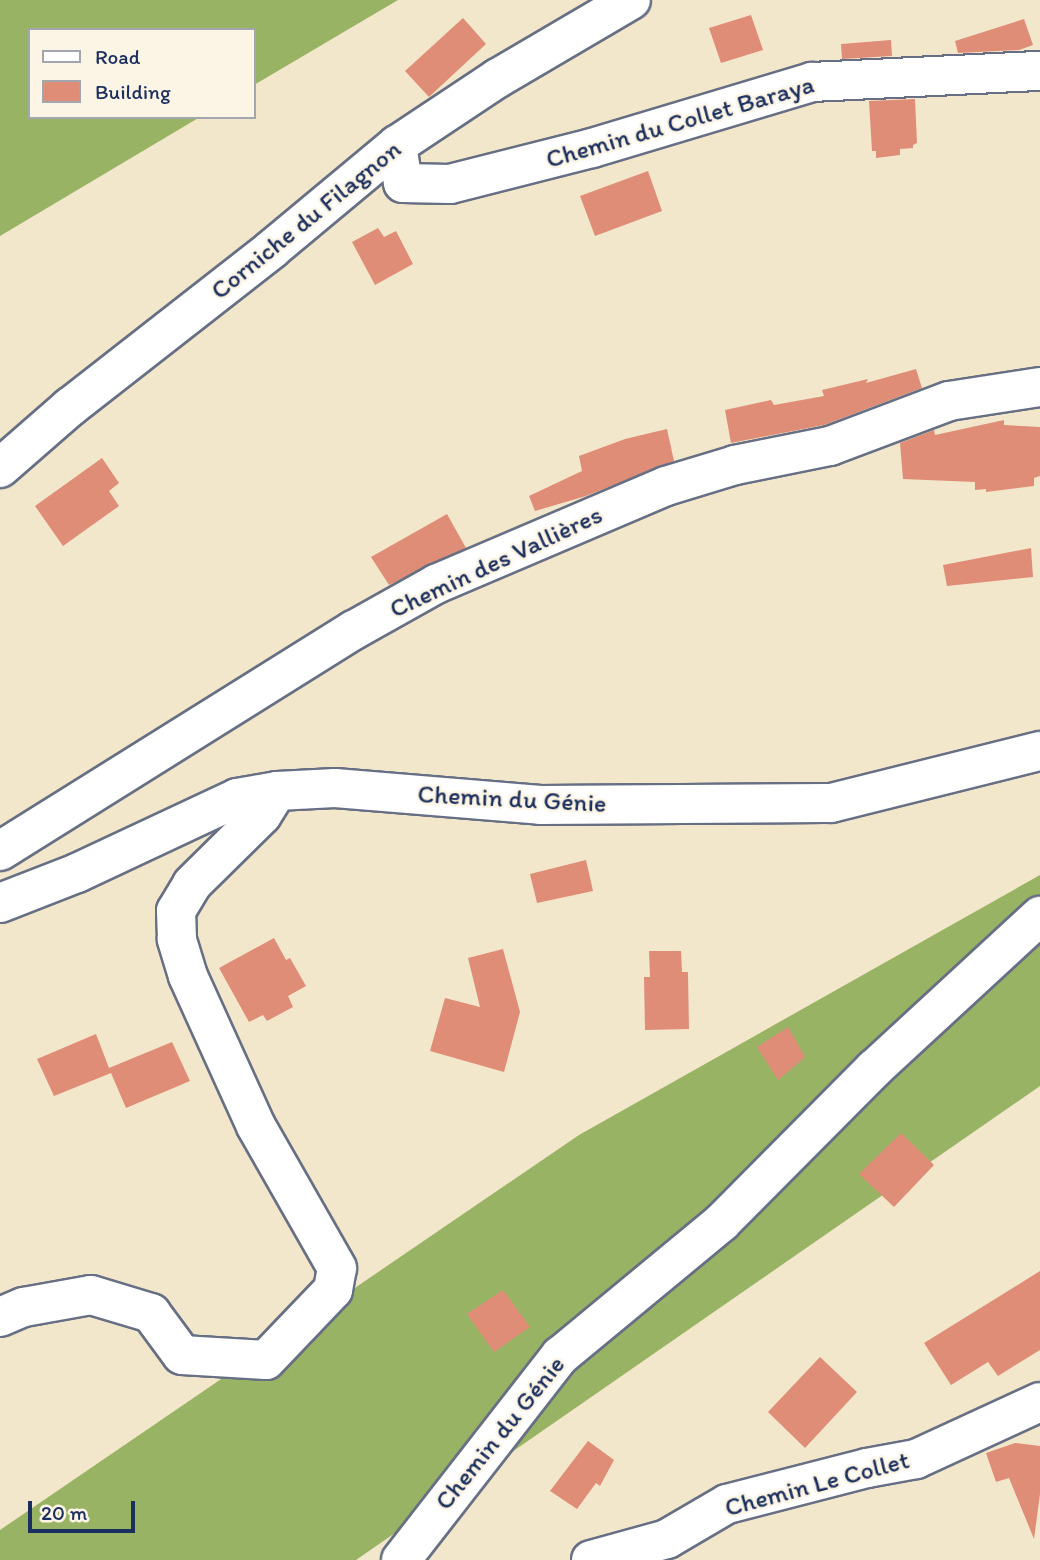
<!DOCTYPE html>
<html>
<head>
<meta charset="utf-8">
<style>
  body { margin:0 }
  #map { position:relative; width:1040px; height:1560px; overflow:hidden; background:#f3e7cb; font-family:Itim,sans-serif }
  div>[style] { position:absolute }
  .forest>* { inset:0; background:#99b365 }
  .building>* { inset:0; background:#df8d76 }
  .roads { filter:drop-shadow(2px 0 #676f84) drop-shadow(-2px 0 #676f84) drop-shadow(0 2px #676f84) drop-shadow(0 -2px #676f84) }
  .minor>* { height:38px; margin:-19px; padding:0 19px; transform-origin:19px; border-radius:19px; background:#fff }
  span { translate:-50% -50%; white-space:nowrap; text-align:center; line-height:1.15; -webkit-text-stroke:5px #fcf5e5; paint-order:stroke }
  .street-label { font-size:26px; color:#1b2f5e }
  .legend { position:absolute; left:28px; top:28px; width:228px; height:91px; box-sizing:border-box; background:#fcf5e5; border:2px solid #a2a6af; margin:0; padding:9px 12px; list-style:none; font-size:21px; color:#1b2f5e }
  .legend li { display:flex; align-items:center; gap:14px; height:35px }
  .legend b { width:35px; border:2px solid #a2a6af }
  .scale { position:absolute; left:28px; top:1501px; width:107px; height:32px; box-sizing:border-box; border:4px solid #1b2f5e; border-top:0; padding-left:9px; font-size:21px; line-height:24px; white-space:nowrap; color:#1b2f5e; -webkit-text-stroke:5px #fcf5e5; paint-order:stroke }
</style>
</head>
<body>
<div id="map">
  <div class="forest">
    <div style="clip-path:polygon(0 0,398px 0,254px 85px,254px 30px,30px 30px,30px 117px,200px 117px,0 236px)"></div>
    <div style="clip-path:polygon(1040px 875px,1040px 1086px,356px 1560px,0 1560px,0 1530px,579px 1135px)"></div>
  </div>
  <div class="building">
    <div style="clip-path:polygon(751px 15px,763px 50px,721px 63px,709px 28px)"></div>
    <div style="clip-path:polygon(463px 18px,486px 44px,429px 97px,405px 71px)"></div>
    <div style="clip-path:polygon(1024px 19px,1033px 45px,1019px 50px,958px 53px,955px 41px)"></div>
    <div style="clip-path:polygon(891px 40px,892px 56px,842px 59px,841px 44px)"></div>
    <div style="clip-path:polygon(915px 99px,917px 143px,913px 145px,913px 148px,900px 149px,900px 155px,876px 158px,876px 151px,872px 151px,869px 101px)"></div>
    <div style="clip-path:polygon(648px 171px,662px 211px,595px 236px,580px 196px)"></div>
    <div style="clip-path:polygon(378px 228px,384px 237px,396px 231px,413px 264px,375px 285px,352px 242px)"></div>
    <div style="clip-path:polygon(916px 369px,922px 388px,824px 425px,731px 443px,725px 410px,771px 400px,774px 405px,824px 396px,822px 390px,868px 379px,866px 383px)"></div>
    <div style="clip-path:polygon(1004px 420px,1004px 425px,1040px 427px,1040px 476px,1034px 478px,1034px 486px,986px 492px,986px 489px,975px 490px,975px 482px,903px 479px,900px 443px,934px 430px,935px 435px)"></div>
    <div style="clip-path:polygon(667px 429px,674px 461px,586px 496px,535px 511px,529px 496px,582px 471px,579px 456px,625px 439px)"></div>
    <div style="clip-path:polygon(102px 458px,119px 483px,109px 491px,119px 506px,63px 546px,35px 506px)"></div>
    <div style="clip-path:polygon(447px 514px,466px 548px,389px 585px,371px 557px)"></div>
    <div style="clip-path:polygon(1031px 548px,1033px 577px,947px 586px,943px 565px)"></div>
    <div style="clip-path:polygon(586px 860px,593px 891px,537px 903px,530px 874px)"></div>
    <div style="clip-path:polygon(274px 938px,286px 960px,290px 958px,306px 986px,288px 996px,293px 1007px,267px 1021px,263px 1015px,249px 1022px,219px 968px)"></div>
    <div style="clip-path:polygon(503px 949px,520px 1012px,504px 1072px,430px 1051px,445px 998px,480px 1007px,468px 958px)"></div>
    <div style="clip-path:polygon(649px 951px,681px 951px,682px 972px,688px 972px,689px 1029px,645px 1030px,644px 977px,650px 977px)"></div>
    <div style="clip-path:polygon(788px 1027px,805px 1057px,778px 1080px,757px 1047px)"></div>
    <div style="clip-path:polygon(96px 1034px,109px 1068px,172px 1042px,190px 1081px,126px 1108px,111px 1073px,54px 1096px,37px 1059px)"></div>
    <div style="clip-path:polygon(901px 1133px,934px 1165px,894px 1207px,859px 1174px)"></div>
    <div style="clip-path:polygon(1040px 1271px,1040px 1350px,998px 1376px,988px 1362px,951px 1385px,924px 1343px)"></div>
    <div style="clip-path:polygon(503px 1290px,530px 1327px,494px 1352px,467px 1314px)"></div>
    <div style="clip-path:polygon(820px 1357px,857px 1392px,805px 1448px,768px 1412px)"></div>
    <div style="clip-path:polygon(588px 1441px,614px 1460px,600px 1486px,596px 1483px,577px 1509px,550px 1491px)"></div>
    <div style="clip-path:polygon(1015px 1443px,1040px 1446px,1040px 1494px,1034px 1539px,1009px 1478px,996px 1482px,986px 1453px)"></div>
  </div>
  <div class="roads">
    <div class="minor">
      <div style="left:397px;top:145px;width:38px;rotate:81deg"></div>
      <div style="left:403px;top:183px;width:47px;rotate:1.2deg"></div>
      <div style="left:450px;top:184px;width:146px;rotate:-14.2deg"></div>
      <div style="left:592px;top:148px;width:230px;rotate:-16.7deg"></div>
      <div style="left:812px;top:82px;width:228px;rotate:-2.8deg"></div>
      <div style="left:0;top:468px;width:93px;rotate:-41.1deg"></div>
      <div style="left:70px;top:407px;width:256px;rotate:-38deg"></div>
      <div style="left:272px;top:249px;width:163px;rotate:-39.8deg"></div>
      <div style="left:397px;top:145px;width:121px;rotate:-33.6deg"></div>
      <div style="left:498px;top:78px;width:154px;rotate:-30.4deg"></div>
      <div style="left:0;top:851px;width:417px;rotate:-32deg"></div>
      <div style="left:354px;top:630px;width:94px;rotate:-29.3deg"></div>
      <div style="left:436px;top:584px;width:250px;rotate:-23.1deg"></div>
      <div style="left:666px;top:486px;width:72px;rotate:-16.9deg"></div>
      <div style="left:735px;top:465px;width:97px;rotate:-11.3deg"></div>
      <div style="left:830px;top:446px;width:127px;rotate:-20.7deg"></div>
      <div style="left:949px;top:401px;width:92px;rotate:-8.7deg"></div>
      <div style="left:0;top:903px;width:83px;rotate:-21.3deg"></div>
      <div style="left:77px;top:873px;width:177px;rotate:-25.1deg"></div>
      <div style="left:237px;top:798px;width:41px;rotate:-9.9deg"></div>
      <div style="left:277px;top:791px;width:58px;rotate:-3deg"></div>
      <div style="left:335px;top:788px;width:206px;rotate:4.7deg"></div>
      <div style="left:540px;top:805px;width:291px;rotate:-0.4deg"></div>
      <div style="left:831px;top:803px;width:215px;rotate:-14deg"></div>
      <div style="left:0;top:1317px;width:26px;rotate:-23deg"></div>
      <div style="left:24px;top:1307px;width:68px;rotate:-10.2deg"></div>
      <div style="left:91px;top:1295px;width:63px;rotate:16.7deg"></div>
      <div style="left:151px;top:1313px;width:52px;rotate:53.6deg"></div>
      <div style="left:182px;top:1355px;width:84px;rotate:3.4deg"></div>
      <div style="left:266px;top:1360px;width:97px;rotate:-46.3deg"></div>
      <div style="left:333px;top:1290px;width:22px;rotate:-80deg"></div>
      <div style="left:337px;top:1268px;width:163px;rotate:-119.7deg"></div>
      <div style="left:256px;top:1126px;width:165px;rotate:-114.4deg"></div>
      <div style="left:188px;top:976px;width:39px;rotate:-107deg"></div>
      <div style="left:177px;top:939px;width:28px;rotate:-92deg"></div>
      <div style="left:176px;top:911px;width:31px;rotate:-59deg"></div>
      <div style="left:192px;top:884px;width:98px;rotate:-44.6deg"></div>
      <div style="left:262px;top:815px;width:28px;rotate:-58deg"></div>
      <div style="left:401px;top:1560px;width:259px;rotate:-52.1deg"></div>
      <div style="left:560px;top:1356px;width:210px;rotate:-39.6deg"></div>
      <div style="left:722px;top:1222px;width:216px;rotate:-45.2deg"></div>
      <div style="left:874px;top:1069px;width:226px;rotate:-42.7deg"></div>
      <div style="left:591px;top:1560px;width:79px;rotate:-15.4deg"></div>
      <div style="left:667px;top:1539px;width:69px;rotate:-30.3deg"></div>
      <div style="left:727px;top:1504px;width:145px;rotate:-14.4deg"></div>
      <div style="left:867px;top:1468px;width:50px;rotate:-10.4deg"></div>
      <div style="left:916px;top:1459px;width:136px;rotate:-24.7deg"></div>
    </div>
  </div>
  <div class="street-label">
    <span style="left:680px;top:122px;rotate:-16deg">Chemin du Collet Baraya</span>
    <span style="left:306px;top:220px;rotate:-39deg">Corniche du Filagnon</span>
    <span style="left:496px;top:562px;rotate:-25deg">Chemin des Vallières</span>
    <span style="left:512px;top:799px;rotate:3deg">Chemin du Génie</span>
    <span style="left:500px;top:1433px;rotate:-51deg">Chemin du Génie</span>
    <span style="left:817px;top:1484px;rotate:-15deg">Chemin Le Collet</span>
  </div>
  <ul class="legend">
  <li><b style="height:9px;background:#fff"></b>Road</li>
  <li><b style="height:19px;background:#df8d76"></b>Building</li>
  </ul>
  <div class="scale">20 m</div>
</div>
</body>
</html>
